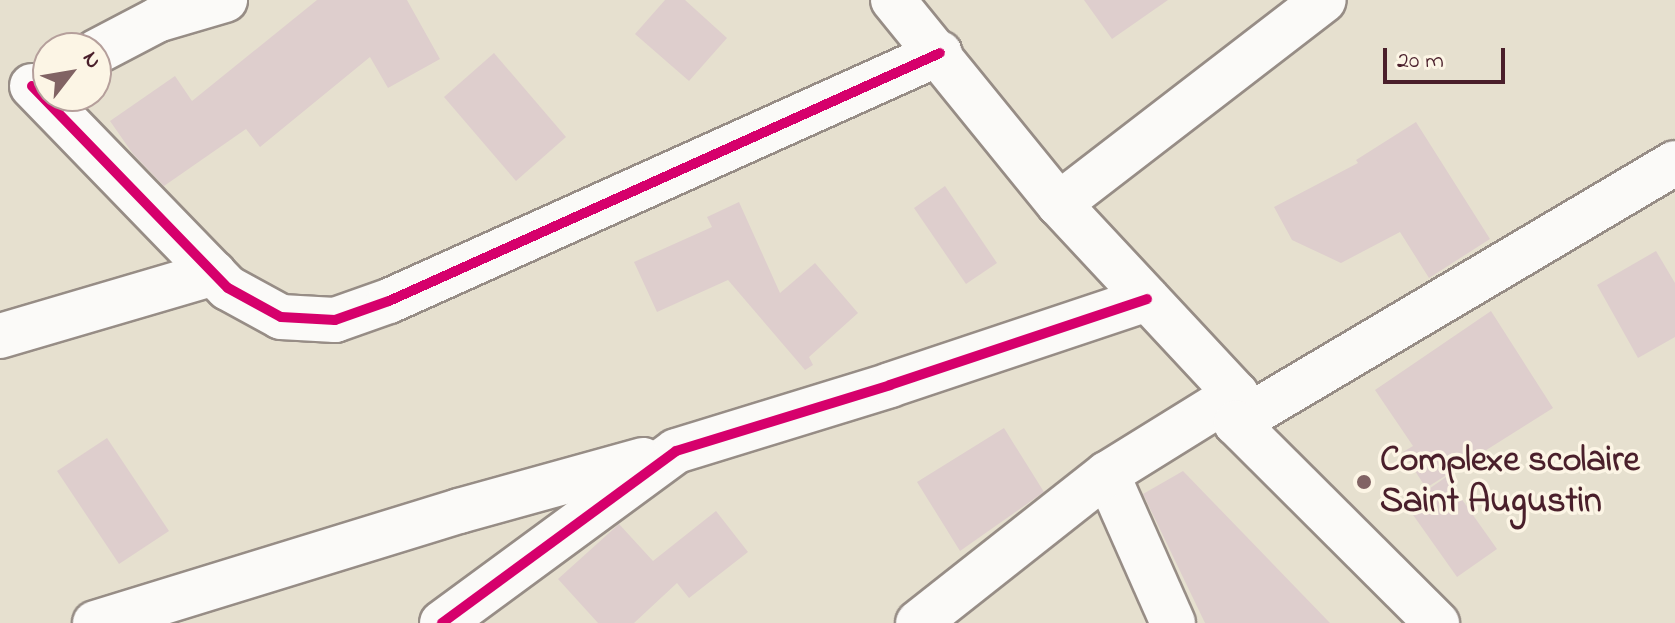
<!DOCTYPE html>
<html>
<head>
<meta charset="utf-8">
<style>
  body { margin:0 }
  #map { position:relative; width:1675px; height:623px; overflow:hidden; background:#e6e0cf; font-family:"Indie Flower",sans-serif }
  div>[style] { position:absolute }
  .building>* { inset:0; background:#dececd }
  .roads { filter:drop-shadow(2px 0 #978d86) drop-shadow(-2px 0 #978d86) drop-shadow(0 2px #978d86) drop-shadow(0 -2px #978d86) }
  .minor>* { height:44px; margin:-22px; padding:0 22px; transform-origin:22px; border-radius:22px; background:#fbfaf8 }
  .major>* { height:44px; margin:-22px; padding:0 22px; transform-origin:22px; border-radius:22px; background:#fbfaf8 }
  .cycleway>* { height:10px; margin:-5px; padding:0 5px; transform-origin:5px; border-radius:5px; background:#d6006c }
  .dots>* { width:22px; height:22px; translate:-50% -50%; box-sizing:border-box; border:4px solid #fcf5e5; border-radius:50% }
  span { translate:-50% -50%; white-space:nowrap; text-align:center; line-height:1.15; -webkit-text-stroke:7px #fcf5e5; paint-order:stroke }
  .poi-label { font-size:36px; color:#4a1f2b; font-weight:700 }
  .left { translate:0 -50%; text-align:left }
  .north { position:absolute; left:32px; top:32px; width:80px; height:80px; box-sizing:border-box; background:#fcf5e5; border:2px solid #b59f9b; border-radius:50%; rotate:59deg; font-size:22px; font-weight:700; line-height:32px; text-align:center; color:#4a1f2b }
  .north::after { content:''; display:block; margin:auto; width:28px; height:36px; background:#816364; clip-path:polygon(50% 0,100% 100%,50% 72%,0 100%) }
  .scale { position:absolute; left:1383px; top:48px; width:122px; height:36px; box-sizing:border-box; border:4px solid #4a1f2b; border-top:0; padding-left:10px; font-size:24px; line-height:28px; white-space:nowrap; color:#4a1f2b; -webkit-text-stroke:6px #fcf5e5; paint-order:stroke }
</style>
</head>
<body>
<div id="map">
  <div class="building">
    <div style="clip-path:polygon(317px 0,407px 0,440px 59px,388px 88px,370px 57px,260px 147px,246px 129px,164px 186px,133px 154px,110px 121px,175px 76px,192px 101px)"></div>
    <div style="clip-path:polygon(665px 0,685px 0,727px 38px,689px 81px,635px 34px)"></div>
    <div style="clip-path:polygon(1084px 0,1168px 0,1112px 39px)"></div>
    <div style="clip-path:polygon(494px 53px,566px 137px,516px 181px,444px 97px)"></div>
    <div style="clip-path:polygon(1416px 122px,1490px 239px,1429px 278px,1400px 232px,1341px 263px,1292px 240px,1274px 207px,1358px 163px,1356px 160px)"></div>
    <div style="clip-path:polygon(945px 186px,997px 263px,966px 284px,914px 208px)"></div>
    <div style="clip-path:polygon(739px 202px,780px 293px,815px 263px,858px 313px,809px 357px,813px 365px,805px 370px,728px 280px,657px 312px,634px 262px,712px 227px,707px 217px)"></div>
    <div style="clip-path:polygon(1656px 251px,1675px 283px,1675px 337px,1638px 358px,1597px 285px)"></div>
    <div style="clip-path:polygon(1491px 311px,1553px 408px,1426px 488px,1403px 452px,1413px 446px,1375px 390px)"></div>
    <div style="clip-path:polygon(1004px 428px,1044px 492px,960px 551px,917px 482px)"></div>
    <div style="clip-path:polygon(107px 438px,169px 531px,119px 564px,57px 471px)"></div>
    <div style="clip-path:polygon(1183px 471px,1330px 623px,1205px 623px,1143px 494px)"></div>
    <div style="clip-path:polygon(1446px 477px,1497px 549px,1457px 577px,1406px 505px)"></div>
    <div style="clip-path:polygon(716px 511px,748px 552px,689px 598px,677px 583px,634px 623px,598px 623px,558px 579px,619px 524px,653px 561px)"></div>
  </div>
  <div class="roads">
    <div class="minor">
      <div style="left:96px;top:52px;width:69px;rotate:-27.7deg"></div>
      <div style="left:157px;top:20px;width:71px;rotate:-16.4deg"></div>
      <div style="left:32px;top:86px;width:281px;rotate:45.9deg"></div>
      <div style="left:228px;top:288px;width:60px;rotate:28.7deg"></div>
      <div style="left:281px;top:317px;width:54px;rotate:3.2deg"></div>
      <div style="left:335px;top:320px;width:57px;rotate:-19.4deg"></div>
      <div style="left:389px;top:301px;width:604px;rotate:-24.23deg"></div>
      <div style="left:1059px;top:204px;width:334px;rotate:-37.6deg"></div>
      <div style="left:0;top:336px;width:223px;rotate:-16.4deg"></div>
      <div style="left:1236px;top:423px;width:510px;rotate:-30.64deg"></div>
      <div style="left:1107px;top:474px;width:163px;rotate:66.1deg"></div>
      <div style="left:95px;top:623px;width:381px;rotate:-17.1deg"></div>
      <div style="left:459px;top:511px;width:191px;rotate:-15.5deg"></div>
      <div style="left:442px;top:623px;width:290px;rotate:-36.3deg"></div>
      <div style="left:676px;top:451px;width:224px;rotate:-17.1deg"></div>
      <div style="left:890px;top:385px;width:271px;rotate:-18.5deg"></div>
      <div style="left:918px;top:623px;width:241px;rotate:-38.3deg"></div>
      <div style="left:1107px;top:474px;width:152px;rotate:-31.8deg"></div>
    </div>
    <div class="major">
      <div style="left:893px;top:0;width:263px;rotate:50.9deg"></div>
      <div style="left:1059px;top:204px;width:260px;rotate:47deg"></div>
      <div style="left:1236px;top:394px;width:29px;rotate:90deg"></div>
      <div style="left:1236px;top:423px;width:284px;rotate:44.9deg"></div>
    </div>
  </div>
  <div class="cycleway">
    <div style="left:32px;top:86px;width:281px;rotate:45.9deg"></div>
    <div style="left:228px;top:288px;width:60px;rotate:28.7deg"></div>
    <div style="left:281px;top:317px;width:54px;rotate:3.2deg"></div>
    <div style="left:335px;top:320px;width:57px;rotate:-19.4deg"></div>
    <div style="left:389px;top:301px;width:604px;rotate:-24.23deg"></div>
    <div style="left:442px;top:623px;width:290px;rotate:-36.3deg"></div>
    <div style="left:676px;top:451px;width:224px;rotate:-17.1deg"></div>
    <div style="left:890px;top:385px;width:271px;rotate:-18.5deg"></div>
  </div>
  <div class="dots">
    <div style="left:1364px;top:482px;background:#816364"></div>
  </div>
  <div class="poi-label">
    <span class="left" style="left:1380px;top:482px">Complexe scolaire<br>Saint Augustin</span>
  </div>
  <div class="north">N</div>
  <div class="scale">20 m</div>
</div>
</body>
</html>
